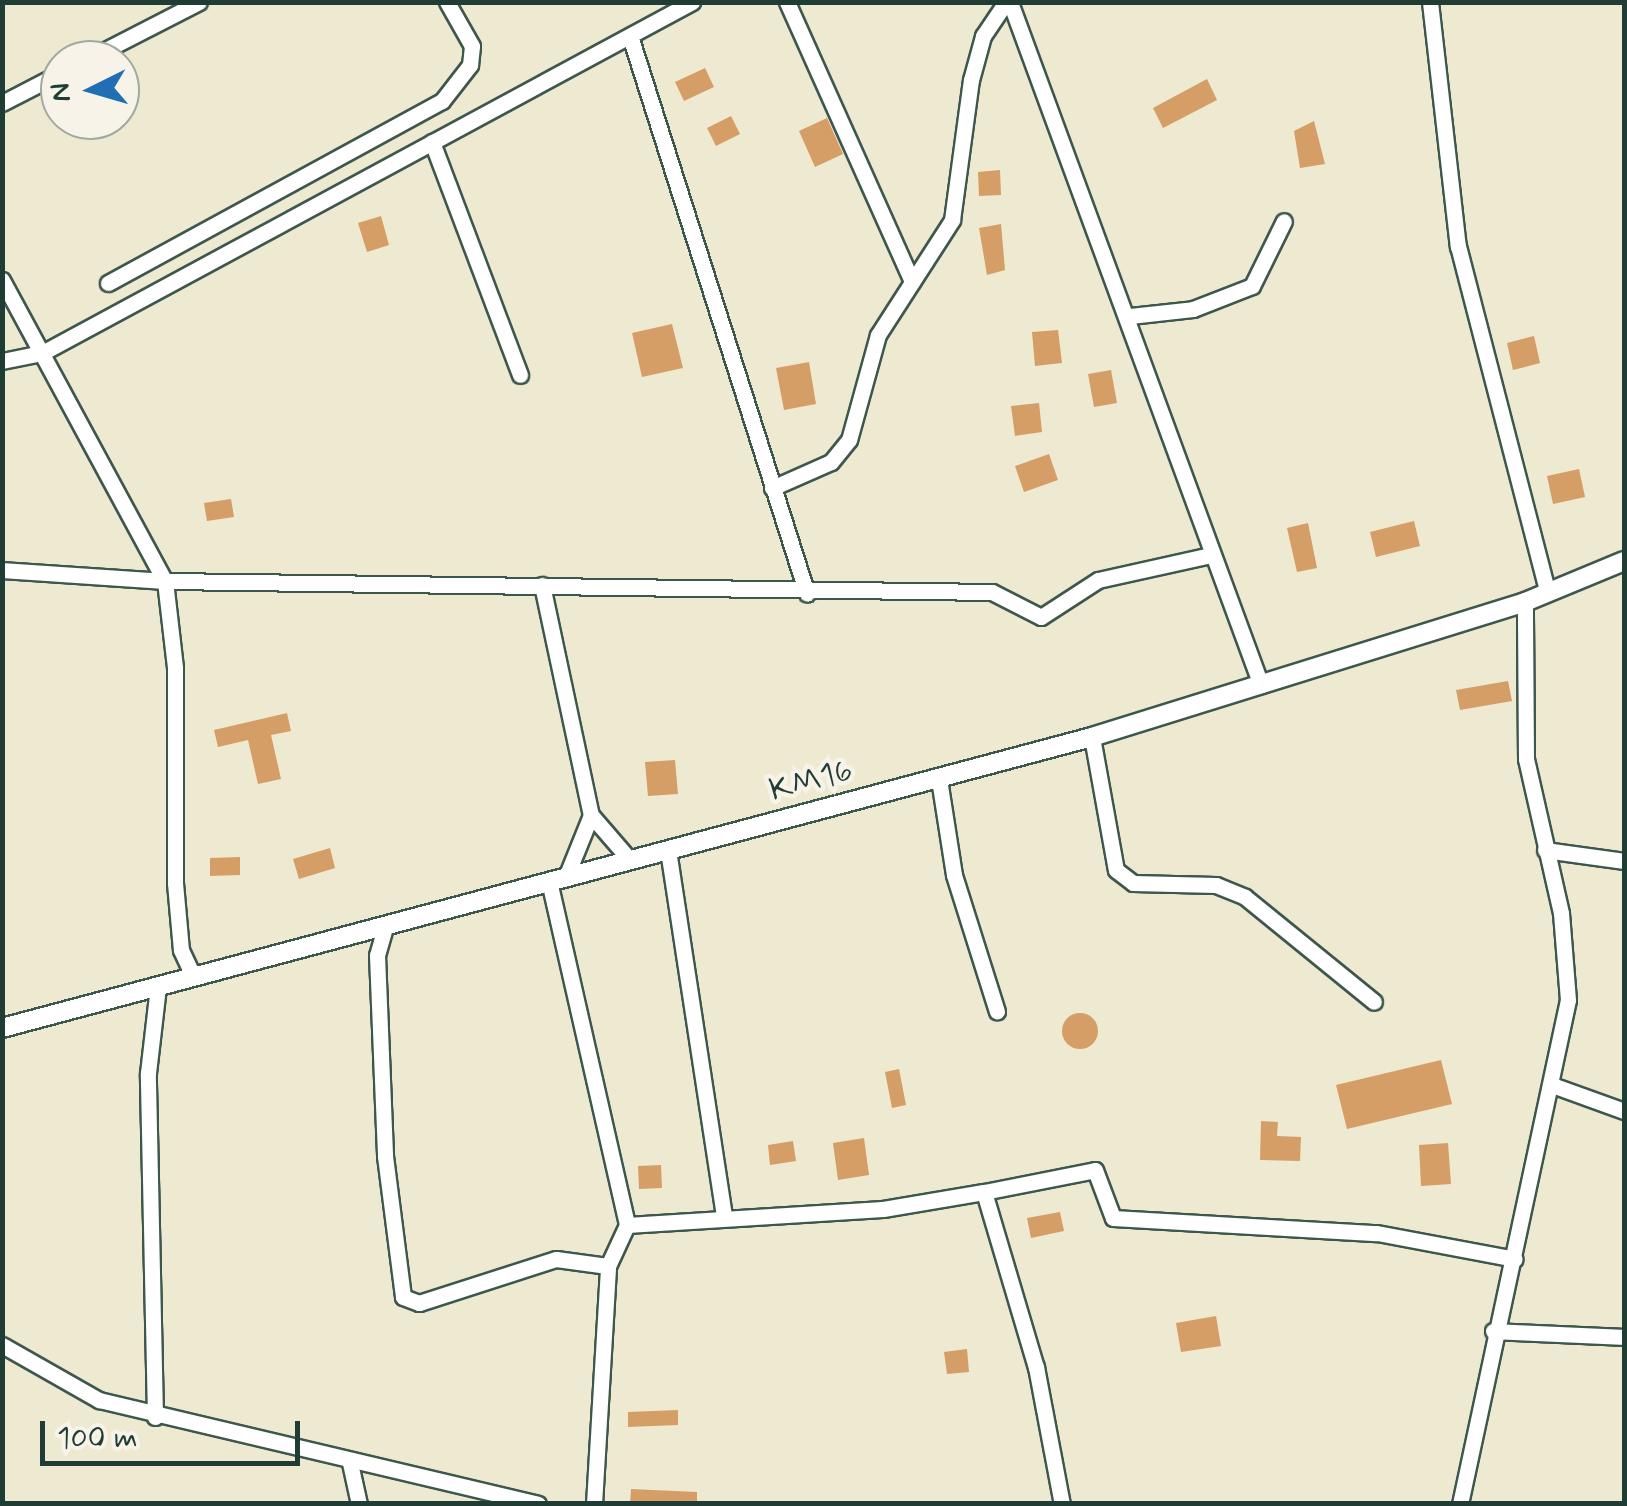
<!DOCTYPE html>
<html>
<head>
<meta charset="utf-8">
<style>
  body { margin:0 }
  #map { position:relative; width:1627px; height:1506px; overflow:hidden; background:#eee9d1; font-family:Mynerve,sans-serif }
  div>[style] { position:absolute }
  .building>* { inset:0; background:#d59e66 }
  .round { border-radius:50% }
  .roads { filter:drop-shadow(2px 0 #3e574c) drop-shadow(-2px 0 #3e574c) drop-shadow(0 2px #3e574c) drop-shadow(0 -2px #3e574c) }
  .minor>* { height:15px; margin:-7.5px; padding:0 7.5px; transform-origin:7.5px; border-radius:7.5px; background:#fff }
  .tertiary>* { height:18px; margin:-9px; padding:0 9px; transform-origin:9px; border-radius:9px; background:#fff }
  span { translate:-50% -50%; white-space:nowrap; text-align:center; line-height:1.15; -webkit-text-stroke:9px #f7f3e8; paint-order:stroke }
  .street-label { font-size:32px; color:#1f3d34 }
  .frame { position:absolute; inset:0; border:5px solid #1f3d34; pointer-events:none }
  .north { position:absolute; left:40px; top:40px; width:100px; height:100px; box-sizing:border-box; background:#f7f3e8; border:2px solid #a1aaa0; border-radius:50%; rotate:265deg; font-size:28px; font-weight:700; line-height:40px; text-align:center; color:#1f3d34 }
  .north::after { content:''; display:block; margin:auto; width:35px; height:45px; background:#1f6fb2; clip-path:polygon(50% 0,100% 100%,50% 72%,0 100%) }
  .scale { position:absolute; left:40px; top:1421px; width:260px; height:45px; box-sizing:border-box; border:5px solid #1f3d34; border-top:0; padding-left:12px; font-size:30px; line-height:35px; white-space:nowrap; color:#1f3d34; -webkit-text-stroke:8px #f7f3e8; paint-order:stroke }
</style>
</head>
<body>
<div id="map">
  <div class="building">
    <div style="clip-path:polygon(705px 68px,714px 87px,684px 101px,675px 82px)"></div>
    <div style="clip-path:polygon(1207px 79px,1217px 100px,1163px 128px,1153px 108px)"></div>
    <div style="clip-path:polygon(731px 116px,740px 134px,716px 146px,707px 128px)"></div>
    <div style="clip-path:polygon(827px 118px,843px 154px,815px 167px,799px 131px)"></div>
    <div style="clip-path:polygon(1314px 121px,1325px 164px,1300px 168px,1294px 131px)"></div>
    <div style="clip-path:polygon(1000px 170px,1001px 195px,979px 196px,978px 172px)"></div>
    <div style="clip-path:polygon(381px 216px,389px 245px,367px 252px,358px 223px)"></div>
    <div style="clip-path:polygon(1001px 224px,1005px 270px,987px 275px,979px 228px)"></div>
    <div style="clip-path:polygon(672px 324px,683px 368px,642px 377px,632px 333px)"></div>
    <div style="clip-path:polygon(1058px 330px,1062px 363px,1035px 366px,1032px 332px)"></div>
    <div style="clip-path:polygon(1534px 336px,1540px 363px,1513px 370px,1507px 343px)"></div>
    <div style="clip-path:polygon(809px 362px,816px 404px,784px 410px,776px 368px)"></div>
    <div style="clip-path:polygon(1111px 370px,1117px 403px,1094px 407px,1088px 374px)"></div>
    <div style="clip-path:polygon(1039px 403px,1042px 432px,1015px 436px,1011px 406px)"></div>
    <div style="clip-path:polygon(1049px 454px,1058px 480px,1024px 492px,1015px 466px)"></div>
    <div style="clip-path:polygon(1579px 469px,1585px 497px,1553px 504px,1547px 476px)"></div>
    <div style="clip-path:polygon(231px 499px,234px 517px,207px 521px,204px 503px)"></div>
    <div style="clip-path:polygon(1414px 521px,1420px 546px,1376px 557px,1370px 532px)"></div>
    <div style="clip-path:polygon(1308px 523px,1317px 568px,1297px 572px,1287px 528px)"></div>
    <div style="clip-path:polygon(1508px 681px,1512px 701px,1460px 710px,1456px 690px)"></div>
    <div style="clip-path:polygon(287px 713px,291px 731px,271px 735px,281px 779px,258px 784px,248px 740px,218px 747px,214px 730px)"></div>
    <div style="clip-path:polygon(675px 760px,678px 794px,648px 796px,645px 762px)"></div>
    <div style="clip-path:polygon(330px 848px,335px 868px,299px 879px,293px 859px)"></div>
    <div style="clip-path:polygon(240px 857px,240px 875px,210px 876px,210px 858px)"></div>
    <div class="round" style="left:1062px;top:1013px;width:36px;height:36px"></div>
    <div style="clip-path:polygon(1441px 1060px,1452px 1104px,1347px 1129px,1336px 1085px)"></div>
    <div style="clip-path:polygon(899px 1069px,906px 1105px,892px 1108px,885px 1072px)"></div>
    <div style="clip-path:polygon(1261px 1121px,1278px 1122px,1277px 1136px,1301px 1137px,1300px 1161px,1260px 1160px)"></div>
    <div style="clip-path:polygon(864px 1138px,869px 1175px,838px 1180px,833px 1143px)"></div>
    <div style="clip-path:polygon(793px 1141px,796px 1161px,770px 1165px,768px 1145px)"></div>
    <div style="clip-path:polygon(1448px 1143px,1451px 1184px,1421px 1186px,1419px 1145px)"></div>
    <div style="clip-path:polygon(661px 1165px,662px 1188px,639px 1189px,638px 1166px)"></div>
    <div style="clip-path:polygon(1060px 1212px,1064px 1231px,1031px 1238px,1027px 1218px)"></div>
    <div style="clip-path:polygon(1216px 1316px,1221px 1346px,1181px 1352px,1176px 1323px)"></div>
    <div style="clip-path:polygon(967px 1349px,969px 1372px,947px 1374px,944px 1352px)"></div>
    <div style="clip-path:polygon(678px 1410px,678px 1425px,628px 1427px,628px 1412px)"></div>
    <div style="clip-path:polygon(631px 1489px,697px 1492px,697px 1504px,630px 1504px)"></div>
  </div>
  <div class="roads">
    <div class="minor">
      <div style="left:787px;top:2px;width:306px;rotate:65.9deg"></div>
      <div style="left:1010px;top:2px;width:728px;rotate:69.82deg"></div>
      <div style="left:1430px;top:2px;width:246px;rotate:83.5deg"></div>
      <div style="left:1458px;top:246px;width:358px;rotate:75.5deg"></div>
      <div style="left:630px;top:36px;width:585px;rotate:72.4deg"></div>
      <div style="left:86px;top:60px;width:127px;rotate:-27.2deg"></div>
      <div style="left:2px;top:103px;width:65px;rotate:-27.3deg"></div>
      <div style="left:432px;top:142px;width:249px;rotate:69.3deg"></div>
      <div style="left:2px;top:280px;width:342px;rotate:61.6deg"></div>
      <div style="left:165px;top:581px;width:88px;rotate:83.4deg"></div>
      <div style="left:175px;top:668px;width:215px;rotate:90deg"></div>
      <div style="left:175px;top:883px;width:67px;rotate:84.9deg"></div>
      <div style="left:181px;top:950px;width:29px;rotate:65deg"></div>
      <div style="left:108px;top:283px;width:380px;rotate:-28.6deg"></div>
      <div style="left:442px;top:101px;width:46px;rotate:-52.1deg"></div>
      <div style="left:470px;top:65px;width:19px;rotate:-84deg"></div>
      <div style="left:472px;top:46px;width:51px;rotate:-119.6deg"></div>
      <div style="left:1130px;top:316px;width:63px;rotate:-6.3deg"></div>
      <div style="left:1193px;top:309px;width:63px;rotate:-21.3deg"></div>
      <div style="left:1252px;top:286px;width:72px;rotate:-63.8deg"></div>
      <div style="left:2px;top:361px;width:41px;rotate:-11.3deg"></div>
      <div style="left:42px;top:353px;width:739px;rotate:-28.37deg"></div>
      <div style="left:772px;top:488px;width:64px;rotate:-23.8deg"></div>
      <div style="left:831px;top:462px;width:28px;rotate:-51deg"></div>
      <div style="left:849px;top:440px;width:109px;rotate:-74.6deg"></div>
      <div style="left:878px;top:335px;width:137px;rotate:-57.2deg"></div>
      <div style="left:952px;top:220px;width:141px;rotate:-82.3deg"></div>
      <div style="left:971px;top:80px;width:46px;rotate:-74.7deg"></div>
      <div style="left:983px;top:36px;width:41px;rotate:-55.9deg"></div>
      <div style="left:2px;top:570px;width:163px;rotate:3.9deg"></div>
      <div style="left:165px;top:581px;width:827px;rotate:0.76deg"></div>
      <div style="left:992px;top:592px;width:55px;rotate:27deg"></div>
      <div style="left:1041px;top:617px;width:68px;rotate:-33deg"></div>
      <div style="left:1098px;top:580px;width:116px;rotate:-12.5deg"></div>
      <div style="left:542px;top:585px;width:235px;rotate:78deg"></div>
      <div style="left:591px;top:815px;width:60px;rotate:49.1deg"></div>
      <div style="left:1092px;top:737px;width:135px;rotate:79.8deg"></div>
      <div style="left:1116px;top:870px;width:21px;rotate:37deg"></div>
      <div style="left:1133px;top:883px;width:83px;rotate:1.4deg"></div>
      <div style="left:1216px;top:885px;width:31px;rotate:22deg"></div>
      <div style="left:1245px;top:897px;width:166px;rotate:39.1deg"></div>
      <div style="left:939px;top:779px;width:97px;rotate:81.1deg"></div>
      <div style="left:954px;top:875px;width:143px;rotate:72.5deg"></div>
      <div style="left:668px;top:850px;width:370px;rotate:81.3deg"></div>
      <div style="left:1545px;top:850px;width:80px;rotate:7.9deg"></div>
      <div style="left:566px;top:877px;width:67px;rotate:-68deg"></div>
      <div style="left:549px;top:881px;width:353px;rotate:77.2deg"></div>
      <div style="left:386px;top:924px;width:32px;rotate:106deg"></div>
      <div style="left:377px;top:955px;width:201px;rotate:87.7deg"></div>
      <div style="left:385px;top:1156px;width:142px;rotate:82.7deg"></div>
      <div style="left:403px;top:1297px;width:17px;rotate:21deg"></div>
      <div style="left:419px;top:1303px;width:144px;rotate:-17.8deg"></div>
      <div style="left:556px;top:1259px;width:52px;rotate:7.7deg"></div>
      <div style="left:1555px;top:1086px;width:73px;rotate:19.9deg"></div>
      <div style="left:984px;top:1192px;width:113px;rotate:-11.2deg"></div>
      <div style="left:1095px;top:1170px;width:51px;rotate:69.4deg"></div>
      <div style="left:1113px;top:1218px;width:264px;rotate:3.3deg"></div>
      <div style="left:1377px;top:1233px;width:140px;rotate:10.7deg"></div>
      <div style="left:1493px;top:1331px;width:131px;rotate:2.6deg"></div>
      <div style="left:2px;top:1345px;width:112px;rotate:29.6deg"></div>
      <div style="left:99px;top:1400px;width:451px;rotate:13.3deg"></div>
      <div style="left:155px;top:1417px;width:344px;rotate:-91.2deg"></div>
      <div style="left:148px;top:1073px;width:88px;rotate:-83.4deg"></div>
      <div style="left:350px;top:1463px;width:42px;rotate:77.6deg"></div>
      <div style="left:594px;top:1504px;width:238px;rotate:-86.6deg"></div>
      <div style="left:608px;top:1266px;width:45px;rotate:-65.1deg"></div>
      <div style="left:627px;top:1225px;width:256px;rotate:-3.6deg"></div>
      <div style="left:883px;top:1209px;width:102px;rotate:-9.6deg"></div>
      <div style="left:984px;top:1192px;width:183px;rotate:73.5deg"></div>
      <div style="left:1036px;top:1367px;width:139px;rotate:79.3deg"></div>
      <div style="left:1460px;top:1504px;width:515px;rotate:-77.91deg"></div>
      <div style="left:1568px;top:1000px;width:87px;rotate:-94.6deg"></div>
      <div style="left:1561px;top:913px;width:158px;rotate:-102.8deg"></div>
      <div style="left:1526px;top:759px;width:157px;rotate:-90.4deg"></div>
    </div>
    <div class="tertiary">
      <div style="left:2px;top:1028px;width:1128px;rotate:-14.95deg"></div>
      <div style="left:1092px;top:737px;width:454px;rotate:-17.3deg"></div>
      <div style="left:1525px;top:602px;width:107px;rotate:-22.5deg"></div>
    </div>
  </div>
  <div class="street-label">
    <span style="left:811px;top:781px;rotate:-15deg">KM16</span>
  </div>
  <div class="frame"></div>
  <div class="north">N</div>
  <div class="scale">100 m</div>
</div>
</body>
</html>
